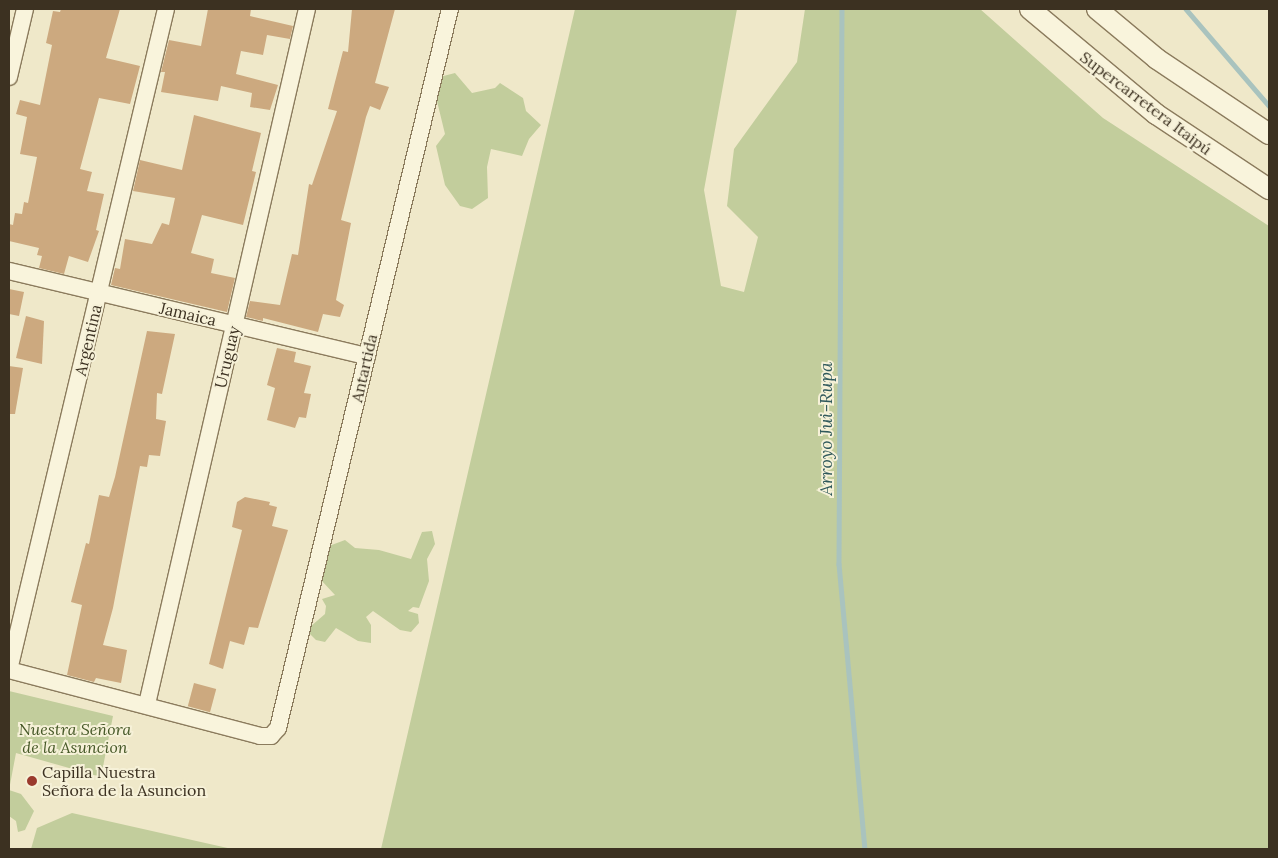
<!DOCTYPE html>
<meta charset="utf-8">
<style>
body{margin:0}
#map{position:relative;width:1278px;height:858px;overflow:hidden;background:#efe8c9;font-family:Lora,serif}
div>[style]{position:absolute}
.green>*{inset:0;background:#c2cd9c}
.stream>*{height:4.5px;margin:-2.25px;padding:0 2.25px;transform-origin:2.25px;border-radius:2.25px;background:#a9c3be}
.building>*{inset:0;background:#cca97f;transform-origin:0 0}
.roads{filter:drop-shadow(1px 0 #8b7b5d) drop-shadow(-1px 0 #8b7b5d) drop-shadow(0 1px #8b7b5d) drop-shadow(0 -1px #8b7b5d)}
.minor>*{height:16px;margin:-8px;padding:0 8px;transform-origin:8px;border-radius:8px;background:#f9f4dc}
.tertiary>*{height:20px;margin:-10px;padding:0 10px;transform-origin:10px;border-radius:10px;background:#f9f4dc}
.dots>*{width:14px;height:14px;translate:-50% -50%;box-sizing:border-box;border:2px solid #f6f1d8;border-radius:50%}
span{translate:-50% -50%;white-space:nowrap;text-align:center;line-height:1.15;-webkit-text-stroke:4px #f6f1d8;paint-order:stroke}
.street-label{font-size:16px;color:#3c3121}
.park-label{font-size:16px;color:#465827;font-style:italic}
.poi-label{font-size:16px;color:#3c3121}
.left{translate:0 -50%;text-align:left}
.water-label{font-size:18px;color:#30595b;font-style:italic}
.frame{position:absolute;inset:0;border:10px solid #3c3121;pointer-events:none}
</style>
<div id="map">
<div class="green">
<i style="clip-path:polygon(575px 9px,737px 9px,704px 190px,721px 286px,744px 292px,758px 237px,727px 206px,734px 149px,797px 62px,805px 9px,980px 9px,1103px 118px,1269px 226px,1269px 849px,381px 849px)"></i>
<i style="clip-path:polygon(455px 73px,472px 93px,495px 88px,500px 83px,523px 98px,526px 111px,541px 125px,529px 139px,522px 156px,491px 149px,487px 167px,488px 198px,472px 209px,460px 206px,445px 185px,436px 146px,445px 134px,435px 93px,436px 78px)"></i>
<i style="clip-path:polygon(432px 531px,435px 544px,427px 559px,429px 581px,419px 608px,413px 607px,408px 611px,418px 614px,419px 623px,411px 632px,400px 630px,373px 611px,366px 617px,371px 625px,371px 643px,358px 641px,336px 628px,325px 642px,316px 640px,309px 633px,310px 627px,325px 614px,326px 606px,322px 599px,335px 595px,321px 580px,329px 546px,345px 540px,355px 548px,379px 550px,411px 559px,422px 532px)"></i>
<i style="clip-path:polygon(9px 691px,113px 716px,101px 777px,16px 753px,9px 790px,21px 794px,34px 811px,25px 830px,18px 832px,16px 821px,9px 816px)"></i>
<i style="clip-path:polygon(72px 813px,232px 849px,31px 849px,37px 828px)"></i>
</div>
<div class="stream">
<i style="left:842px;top:9px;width:555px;rotate:90.31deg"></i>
<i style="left:839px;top:564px;width:286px;rotate:84.8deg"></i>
<i style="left:1186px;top:9px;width:128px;rotate:49.4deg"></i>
</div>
<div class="building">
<i style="clip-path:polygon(61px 9px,120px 9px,106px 58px,140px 66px,130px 104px,99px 98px,80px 169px,92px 172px,87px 191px,104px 194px,96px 230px,99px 231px,88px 262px,69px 256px,64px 274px,39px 268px,42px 256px,37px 255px,39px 248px,9px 241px,9px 224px,13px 225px,15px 213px,22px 214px,24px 202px,28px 203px,37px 157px,20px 154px,27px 117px,16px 114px,20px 100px,40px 105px,52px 45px,46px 43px,53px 11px,60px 12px)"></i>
<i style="clip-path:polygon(208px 9px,251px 9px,250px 16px,293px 26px,290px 39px,267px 35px,263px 55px,241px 51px,236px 74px,278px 85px,270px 110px,250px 107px,252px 93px,221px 86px,218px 101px,161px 92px,165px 72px,161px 72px,169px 40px,201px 46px)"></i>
<i style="clip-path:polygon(352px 9px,395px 9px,375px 83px,389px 87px,380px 110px,370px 106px,366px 117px,341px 220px,351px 223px,336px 300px,344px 305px,340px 317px,323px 314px,318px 332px,263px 318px,263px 321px,246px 317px,250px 301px,280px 305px,292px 254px,298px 255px,309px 184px,312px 185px,337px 111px,328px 109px,343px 51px,348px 52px)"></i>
<i style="clip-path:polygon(194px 115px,261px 133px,252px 171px,256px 172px,243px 225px,202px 215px,191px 253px,214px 259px,211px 273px,235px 278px,227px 312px,111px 285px,115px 268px,120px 269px,125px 239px,152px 244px,162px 223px,169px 225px,175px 198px,133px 191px,140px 160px,182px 170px)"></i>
<i style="clip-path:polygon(9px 289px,24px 292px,19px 316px,9px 314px)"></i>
<i style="clip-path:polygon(26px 316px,44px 321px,42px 364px,16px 358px)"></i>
<i style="clip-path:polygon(147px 331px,175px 334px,162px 394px,157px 393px,156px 419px,166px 421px,160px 456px,149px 455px,147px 467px,140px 466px,113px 608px,103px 645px,127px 650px,121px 683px,96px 678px,94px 682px,67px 675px,82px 605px,71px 602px,86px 543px,89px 544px,99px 495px,109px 497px,115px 477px)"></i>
<i style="clip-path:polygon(277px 348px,296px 352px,294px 362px,311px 366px,304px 393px,311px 394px,306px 418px,299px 417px,295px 428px,267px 420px,275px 388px,267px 385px)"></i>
<i style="clip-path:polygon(9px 366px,23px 368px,15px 414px,9px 414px)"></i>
<i style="clip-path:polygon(245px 497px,270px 502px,269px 505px,277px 507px,272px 526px,288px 530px,258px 628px,249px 627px,244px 645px,230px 641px,223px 669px,209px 664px,242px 530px,232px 527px,237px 502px)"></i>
<i style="left:194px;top:683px;width:23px;height:24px;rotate:15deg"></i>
</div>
<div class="roads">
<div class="minor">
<i style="left:9px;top:77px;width:70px;rotate:-76.8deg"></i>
<i style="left:9px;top:271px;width:368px;rotate:13.4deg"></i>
<i style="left:9px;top:670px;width:260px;rotate:14.7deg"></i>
<i style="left:260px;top:736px;width:11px"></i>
<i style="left:271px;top:736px;width:11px;rotate:-49deg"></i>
<i style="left:278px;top:728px;width:739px;rotate:-76.55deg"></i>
<i style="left:9px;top:670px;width:679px;rotate:-76.64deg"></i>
<i style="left:147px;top:704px;width:713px;rotate:-77.04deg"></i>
</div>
<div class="tertiary">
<i style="left:1030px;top:9px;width:164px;rotate:39.8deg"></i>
<i style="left:1156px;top:114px;width:136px;rotate:33.6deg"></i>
<i style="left:1097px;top:9px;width:78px;rotate:39.8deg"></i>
<i style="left:1157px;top:59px;width:135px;rotate:33.8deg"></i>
</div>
</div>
<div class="dots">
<i style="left:32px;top:781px;background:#9a3a2d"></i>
</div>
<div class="street-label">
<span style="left:1146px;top:103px;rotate:37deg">Supercarretera Itaipú</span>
<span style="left:188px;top:314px;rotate:13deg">Jamaica</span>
<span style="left:88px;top:340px;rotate:-77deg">Argentina</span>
<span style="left:227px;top:357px;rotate:-77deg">Uruguay</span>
<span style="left:364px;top:368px;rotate:-77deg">Antartida</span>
</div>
<div class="park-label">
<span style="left:75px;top:738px">Nuestra Señora<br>de la Asuncion</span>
</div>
<div class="poi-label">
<span class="left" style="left:42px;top:781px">Capilla Nuestra<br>Señora de la Asuncion</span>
</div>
<div class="water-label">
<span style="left:826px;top:429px;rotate:-90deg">Arroyo Jui-Rupa</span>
</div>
<div class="frame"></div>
</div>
